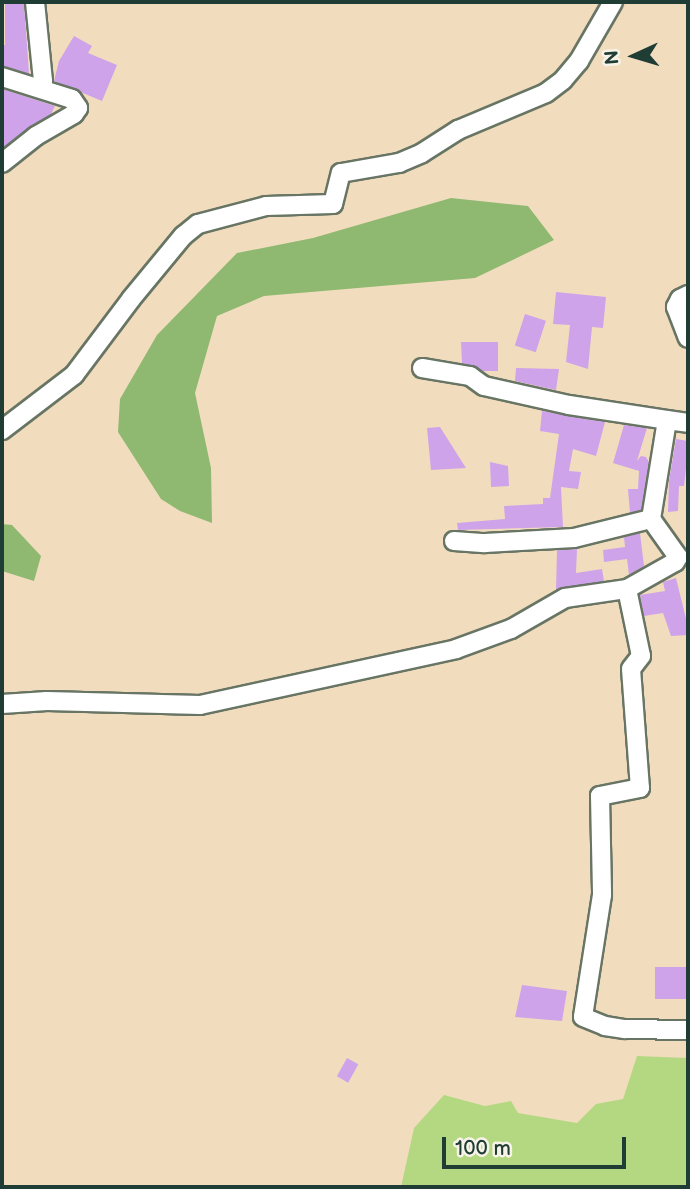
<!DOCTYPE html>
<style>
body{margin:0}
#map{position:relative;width:690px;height:1189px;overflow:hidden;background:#f1ddbe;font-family:"Balsamiq Sans",sans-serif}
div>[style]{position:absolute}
.green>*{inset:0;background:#b4d882}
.forest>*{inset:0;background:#8fb870}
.building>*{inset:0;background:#cea3ea;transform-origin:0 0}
.roads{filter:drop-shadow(2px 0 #687564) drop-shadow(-2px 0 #687564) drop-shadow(0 2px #687564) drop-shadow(0 -2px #687564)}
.minor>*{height:18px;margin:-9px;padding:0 9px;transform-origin:9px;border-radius:9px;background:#fff}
span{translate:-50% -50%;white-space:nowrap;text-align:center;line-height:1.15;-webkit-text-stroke:5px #f7f3e8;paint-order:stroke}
.frame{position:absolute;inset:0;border:4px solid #1f3d34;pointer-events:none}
.north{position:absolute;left:599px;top:21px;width:70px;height:70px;-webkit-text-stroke:5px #f7f3e8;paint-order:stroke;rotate:266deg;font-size:19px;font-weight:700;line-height:28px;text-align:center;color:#1f3d34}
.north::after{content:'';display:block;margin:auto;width:24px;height:32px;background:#1f3d34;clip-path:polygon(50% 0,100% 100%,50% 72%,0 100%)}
.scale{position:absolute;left:442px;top:1137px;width:184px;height:32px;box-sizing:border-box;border:4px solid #1f3d34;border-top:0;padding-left:9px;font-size:21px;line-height:24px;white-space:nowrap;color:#1f3d34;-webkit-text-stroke:5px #f7f3e8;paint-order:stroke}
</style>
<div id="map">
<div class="green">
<i style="clip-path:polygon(637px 1056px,688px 1058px,688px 1187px,401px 1187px,414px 1128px,444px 1095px,485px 1106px,511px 1101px,518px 1113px,577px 1123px,596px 1104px,623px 1099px)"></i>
</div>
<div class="forest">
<i style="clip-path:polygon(451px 198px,528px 206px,554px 240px,475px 278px,264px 296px,217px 316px,195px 393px,211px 468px,212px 523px,180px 511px,161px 499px,118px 432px,120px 399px,157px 335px,237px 253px,313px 238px)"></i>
<i style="clip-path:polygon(2px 524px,12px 525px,41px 556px,34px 581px,2px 571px)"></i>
</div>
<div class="building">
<i style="clip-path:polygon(5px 2px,24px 2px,29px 74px,2px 66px,2px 45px,5px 45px)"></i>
<i style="clip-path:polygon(74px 36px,92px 46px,88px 53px,117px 65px,102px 101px,54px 81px,59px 61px)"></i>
<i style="clip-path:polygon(2px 89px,55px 106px,51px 114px,2px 149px)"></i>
<i style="clip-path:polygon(556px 292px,606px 297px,603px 328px,592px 327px,588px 369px,566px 362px,570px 325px,553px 324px)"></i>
<i style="left:525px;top:314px;width:22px;height:33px;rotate:18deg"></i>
<i style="clip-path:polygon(461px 342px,498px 342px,498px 371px,482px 371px,462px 363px)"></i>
<i style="clip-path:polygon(516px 368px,559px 369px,556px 390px,515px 381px)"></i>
<i style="clip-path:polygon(542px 411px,605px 422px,596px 456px,573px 449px,569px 471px,581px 472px,578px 489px,561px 487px,563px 527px,458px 530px,457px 523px,505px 519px,504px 506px,543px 504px,543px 498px,550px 498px,559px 434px,540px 431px)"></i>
<i style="clip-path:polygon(624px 425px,647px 428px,637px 461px,641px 456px,646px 457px,649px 462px,641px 510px,630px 513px,628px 489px,638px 489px,639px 471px,613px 463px)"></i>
<i style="clip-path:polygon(440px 427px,466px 468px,431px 470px,427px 428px)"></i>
<i style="clip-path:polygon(676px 439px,688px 441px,688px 451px,684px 486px,679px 486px,678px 511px,668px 512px,669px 481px)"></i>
<i style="clip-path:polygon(490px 462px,508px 466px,509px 486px,491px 487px)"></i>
<i style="clip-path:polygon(640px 533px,644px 566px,629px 575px,627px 559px,604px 562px,603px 550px,625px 547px,624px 537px)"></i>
<i style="clip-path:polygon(577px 549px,576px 573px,602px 569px,604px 581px,556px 590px,557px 550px)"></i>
<i style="clip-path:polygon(676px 578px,688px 627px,688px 635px,671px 636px,663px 613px,644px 616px,640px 595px,665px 591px,663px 582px)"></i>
<i style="left:655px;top:967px;width:33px;height:32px"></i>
<i style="clip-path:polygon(522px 985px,567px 991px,562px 1021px,515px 1017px)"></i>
<i style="left:347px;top:1058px;width:13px;height:21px;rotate:29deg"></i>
</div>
<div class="roads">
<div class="minor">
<i style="left:35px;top:2px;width:79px;rotate:84.2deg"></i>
<i style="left:43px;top:81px;width:8px;rotate:113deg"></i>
<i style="left:2px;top:77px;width:73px;rotate:17.4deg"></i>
<i style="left:72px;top:99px;width:11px;rotate:56deg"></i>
<i style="left:78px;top:108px;width:7px;rotate:124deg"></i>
<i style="left:74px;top:114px;width:44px;rotate:149.9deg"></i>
<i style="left:36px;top:136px;width:43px;rotate:141.5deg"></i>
<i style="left:688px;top:295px;width:9px;rotate:153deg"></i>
<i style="left:680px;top:299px;width:9px;rotate:117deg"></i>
<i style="left:676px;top:307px;width:33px;rotate:69deg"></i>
<i style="left:422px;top:368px;width:49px;rotate:9.5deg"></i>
<i style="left:470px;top:376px;width:17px;rotate:36deg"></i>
<i style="left:484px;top:386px;width:87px;rotate:12.6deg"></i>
<i style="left:569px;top:405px;width:99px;rotate:8.7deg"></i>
<i style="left:2px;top:430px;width:91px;rotate:-37.4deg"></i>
<i style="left:74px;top:375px;width:95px;rotate:-53.1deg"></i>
<i style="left:131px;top:299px;width:82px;rotate:-50.5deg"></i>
<i style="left:183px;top:236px;width:19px;rotate:-39deg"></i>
<i style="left:198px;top:224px;width:70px;rotate:-14.8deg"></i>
<i style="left:266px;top:206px;width:67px;rotate:-1.7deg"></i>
<i style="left:333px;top:204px;width:32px;rotate:-76deg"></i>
<i style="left:341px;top:173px;width:59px;rotate:-9.8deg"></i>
<i style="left:399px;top:163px;width:25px;rotate:-23deg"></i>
<i style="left:422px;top:153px;width:43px;rotate:-32.6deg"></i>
<i style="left:458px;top:130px;width:95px;rotate:-22.8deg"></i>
<i style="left:546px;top:93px;width:21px;rotate:-37deg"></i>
<i style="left:563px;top:80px;width:25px;rotate:-50deg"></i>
<i style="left:579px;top:61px;width:68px;rotate:-60deg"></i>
<i style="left:454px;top:541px;width:31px;rotate:4deg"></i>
<i style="left:485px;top:543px;width:89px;rotate:-3.2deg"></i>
<i style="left:574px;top:538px;width:79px;rotate:-13.9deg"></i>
<i style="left:627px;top:589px;width:68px;rotate:78.2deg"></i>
<i style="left:641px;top:656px;width:16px;rotate:128deg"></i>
<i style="left:631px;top:669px;width:119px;rotate:85.7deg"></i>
<i style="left:640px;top:788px;width:41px;rotate:168.7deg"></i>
<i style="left:600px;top:796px;width:99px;rotate:88.8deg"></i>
<i style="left:602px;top:895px;width:123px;rotate:98.9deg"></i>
<i style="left:583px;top:1017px;width:24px;rotate:22deg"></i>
<i style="left:605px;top:1026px;width:20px;rotate:9deg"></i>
<i style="left:625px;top:1029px;width:63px;rotate:0.9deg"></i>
<i style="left:2px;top:704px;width:45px;rotate:-3.8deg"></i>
<i style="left:47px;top:701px;width:153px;rotate:1.5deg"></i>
<i style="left:200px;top:705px;width:262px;rotate:-12.3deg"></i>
<i style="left:456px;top:649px;width:59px;rotate:-20deg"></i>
<i style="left:511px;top:629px;width:62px;rotate:-29.9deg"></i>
<i style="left:565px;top:598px;width:63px;rotate:-8.3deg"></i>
<i style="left:627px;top:589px;width:55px;rotate:-29.4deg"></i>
<i style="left:675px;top:562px;width:6px;rotate:-59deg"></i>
<i style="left:678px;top:557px;width:47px;rotate:-125.4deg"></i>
<i style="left:651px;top:519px;width:100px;rotate:-80.8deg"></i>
<i style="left:667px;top:420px;width:21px;rotate:8deg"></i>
</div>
</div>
<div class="frame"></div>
<div class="north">N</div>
<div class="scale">100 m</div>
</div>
